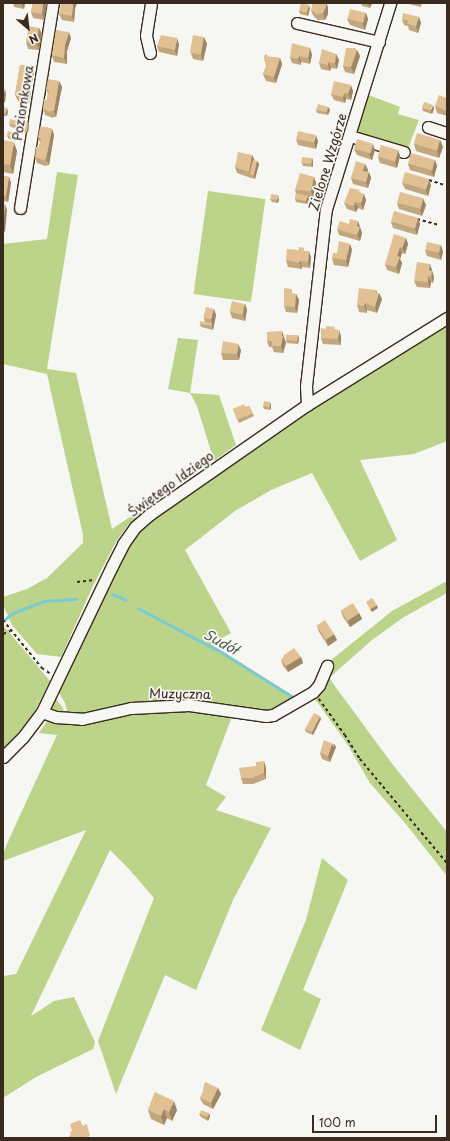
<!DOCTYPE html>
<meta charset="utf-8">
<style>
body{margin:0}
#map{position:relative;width:450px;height:1141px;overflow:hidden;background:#f6f6f2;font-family:"Playpen Sans",sans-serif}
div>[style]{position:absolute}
.green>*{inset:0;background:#bcd38a;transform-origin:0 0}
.stream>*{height:2.5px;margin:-1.25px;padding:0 1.25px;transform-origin:1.25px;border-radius:1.25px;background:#7bccd1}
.path>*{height:1.5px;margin-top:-0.75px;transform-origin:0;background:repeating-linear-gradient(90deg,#3b2a1e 0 3px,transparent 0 6px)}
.roads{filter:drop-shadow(1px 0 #3b2a1e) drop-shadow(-1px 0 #3b2a1e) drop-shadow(0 1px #3b2a1e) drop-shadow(0 -1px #3b2a1e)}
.minor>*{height:11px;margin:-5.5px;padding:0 5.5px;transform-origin:5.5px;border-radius:5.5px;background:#f6f6f2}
.wall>*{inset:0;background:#c2a67e}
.shaded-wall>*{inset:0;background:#9e8767}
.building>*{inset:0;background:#e1c193;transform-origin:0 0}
span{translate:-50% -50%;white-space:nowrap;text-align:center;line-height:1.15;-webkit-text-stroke:3.5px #f6f6f2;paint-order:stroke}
.street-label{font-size:13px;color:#3b2a1e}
.water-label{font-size:14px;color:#4e5b54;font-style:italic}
.frame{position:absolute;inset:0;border:4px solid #3b2a1e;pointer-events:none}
.north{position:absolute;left:8px;top:8px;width:40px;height:40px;-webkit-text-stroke:3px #f6f6f2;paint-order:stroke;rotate:152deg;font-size:11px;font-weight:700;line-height:16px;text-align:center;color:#3b2a1e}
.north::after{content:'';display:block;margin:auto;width:14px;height:18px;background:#3b2a1e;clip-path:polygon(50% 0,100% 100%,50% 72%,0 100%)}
.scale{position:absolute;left:312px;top:1115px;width:125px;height:18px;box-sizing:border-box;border:2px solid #3b2a1e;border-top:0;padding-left:5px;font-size:12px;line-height:14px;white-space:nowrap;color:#3b2a1e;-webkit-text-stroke:3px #f6f6f2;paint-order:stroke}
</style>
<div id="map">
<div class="green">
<i style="clip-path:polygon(366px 94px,400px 107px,398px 114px,419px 120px,405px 156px,352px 141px)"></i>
<i style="clip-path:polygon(57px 172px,78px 175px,47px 369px,76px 373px,112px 529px,164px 494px,165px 496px,129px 524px,117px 540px,93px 586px,61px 657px,37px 654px,12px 625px,3px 605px,3px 597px,27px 589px,47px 578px,83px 543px,83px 535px,47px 374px,3px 364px,3px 244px,47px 239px)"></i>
<i style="left:208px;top:191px;width:58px;height:104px;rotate:8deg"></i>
<i style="clip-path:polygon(447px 323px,447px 441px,414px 454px,360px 460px,397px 540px,360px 561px,312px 473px,271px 490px,235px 511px,185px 550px,231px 633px,211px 644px,297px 698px,270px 713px,214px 705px,68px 715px,65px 703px,59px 693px,129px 541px,144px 524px,309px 409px)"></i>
<i style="clip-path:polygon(178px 338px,198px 340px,190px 393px,219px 395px,236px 445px,214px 461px,197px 406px,190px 393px,168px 389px)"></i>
<i style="clip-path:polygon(447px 581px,447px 593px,404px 617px,372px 640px,329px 678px,393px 765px,447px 832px,447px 876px,405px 823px,370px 783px,346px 742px,312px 695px,328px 678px,325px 665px,392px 611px)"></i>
<i style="clip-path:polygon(3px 625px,50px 681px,35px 711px,12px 741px,3px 749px)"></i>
<i style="clip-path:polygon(55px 698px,63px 708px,64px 715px,49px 710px)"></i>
<i style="clip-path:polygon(154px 708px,233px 714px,206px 785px,226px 797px,216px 810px,271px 828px,233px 900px,196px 990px,165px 975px,116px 1094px,98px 1041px,154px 898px,129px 869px,110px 850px,31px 1016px,54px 1001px,74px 997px,95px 1042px,93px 1049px,36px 1077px,3px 1098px,3px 976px,16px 974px,86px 830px,3px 861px,3px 854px,10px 837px,57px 735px,39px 733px,49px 718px)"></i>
<i style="clip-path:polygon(322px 858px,348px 880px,303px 990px,321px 999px,300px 1050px,261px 1030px,306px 920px)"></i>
</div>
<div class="stream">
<i style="left:113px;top:594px;width:14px;rotate:25deg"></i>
<i style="left:138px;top:608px;width:96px;rotate:27.9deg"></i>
<i style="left:223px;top:653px;width:83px;rotate:32.2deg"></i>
<i style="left:3px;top:621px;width:13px;rotate:-39deg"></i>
<i style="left:13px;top:613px;width:33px;rotate:-21deg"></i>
<i style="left:44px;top:601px;width:32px;rotate:-4deg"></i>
</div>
<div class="path">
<i style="left:429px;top:180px;width:19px;rotate:18deg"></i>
<i style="left:417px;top:219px;width:23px;rotate:15deg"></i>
<i style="left:77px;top:582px;width:17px;rotate:-7deg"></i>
<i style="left:3px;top:620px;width:62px;rotate:50.9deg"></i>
<i style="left:42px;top:668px;width:11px;rotate:34deg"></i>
<i style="left:3px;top:634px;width:8px;rotate:-23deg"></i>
<i style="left:319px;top:699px;width:44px;rotate:54.2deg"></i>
<i style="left:345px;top:735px;width:28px;rotate:58deg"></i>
<i style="left:360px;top:759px;width:136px;rotate:50.1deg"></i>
</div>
<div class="roads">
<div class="minor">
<i style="left:297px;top:23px;width:84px;rotate:13deg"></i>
<i style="left:150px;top:53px;width:18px;rotate:-103deg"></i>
<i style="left:146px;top:35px;width:32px;rotate:-81deg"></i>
<i style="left:428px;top:127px;width:20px;rotate:18deg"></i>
<i style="left:350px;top:136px;width:56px;rotate:16.5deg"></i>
<i style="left:20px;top:208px;width:208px;rotate:-80.9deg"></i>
<i style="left:307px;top:405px;width:19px;rotate:-93deg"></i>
<i style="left:306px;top:386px;width:178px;rotate:-83.6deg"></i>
<i style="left:326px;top:209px;width:216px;rotate:-72.7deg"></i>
<i style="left:42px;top:712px;width:15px;rotate:20deg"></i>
<i style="left:56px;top:717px;width:26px;rotate:4deg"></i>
<i style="left:82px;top:719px;width:50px;rotate:-12.7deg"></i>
<i style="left:131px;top:708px;width:58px;rotate:-3deg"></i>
<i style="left:189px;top:705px;width:78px;rotate:8.1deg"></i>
<i style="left:266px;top:716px;width:7px;rotate:-8deg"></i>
<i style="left:273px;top:715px;width:46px;rotate:-29.9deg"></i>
<i style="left:313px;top:692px;width:9px;rotate:-49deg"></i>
<i style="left:319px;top:685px;width:21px;rotate:-67deg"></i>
<i style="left:3px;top:757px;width:28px;rotate:-45deg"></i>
<i style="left:23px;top:737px;width:31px;rotate:-53deg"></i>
<i style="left:42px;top:712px;width:162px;rotate:-64.4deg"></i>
<i style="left:112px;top:566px;width:25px;rotate:-63deg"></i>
<i style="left:123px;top:544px;width:21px;rotate:-55deg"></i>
<i style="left:135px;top:527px;width:20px;rotate:-41deg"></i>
<i style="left:150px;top:514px;width:191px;rotate:-34.8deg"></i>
<i style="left:307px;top:405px;width:165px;rotate:-31.9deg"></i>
</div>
</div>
<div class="wall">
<i style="clip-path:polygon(13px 3px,25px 3px,24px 9px,14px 7px)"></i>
<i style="clip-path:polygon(33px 3px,47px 3px,44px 20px,33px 18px,31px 12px)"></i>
<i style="clip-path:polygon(313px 3px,326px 3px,328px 7px,328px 14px,325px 20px,317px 20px,316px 18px,314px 17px,311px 11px)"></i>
<i style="clip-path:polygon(361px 3px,372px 3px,370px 8px,362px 6px)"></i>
<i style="clip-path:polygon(409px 3px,422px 3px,421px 7px,409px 4px)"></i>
<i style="clip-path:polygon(310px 8px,308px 16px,300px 14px,299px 11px)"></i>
<i style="clip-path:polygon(75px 9px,74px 22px,62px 20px,59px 14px)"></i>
<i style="clip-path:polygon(366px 13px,368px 19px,365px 30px,350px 25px,347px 19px)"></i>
<i style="clip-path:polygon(419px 17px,421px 23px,418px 33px,409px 30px,408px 26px,404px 25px,402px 19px)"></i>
<i style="clip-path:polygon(39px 28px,42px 34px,39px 50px,28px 49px,26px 42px)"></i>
<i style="clip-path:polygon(204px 37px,207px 44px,203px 61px,193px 59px,191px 53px)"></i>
<i style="clip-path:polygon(71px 38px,67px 51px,67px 64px,54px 62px,52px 55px)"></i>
<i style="clip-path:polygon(179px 44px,177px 56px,159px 52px,157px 46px)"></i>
<i style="clip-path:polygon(310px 48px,312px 55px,310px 64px,301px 62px,301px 65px,292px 63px,290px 57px)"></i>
<i style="clip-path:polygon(357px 50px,360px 56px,354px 74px,345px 72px,343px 66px)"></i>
<i style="clip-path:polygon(336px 54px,339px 60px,337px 69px,331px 68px,330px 71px,321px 69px,319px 63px)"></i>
<i style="clip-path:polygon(264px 56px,280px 58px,282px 64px,276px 83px,266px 81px,263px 74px,266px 66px)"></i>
<i style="clip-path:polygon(20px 65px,34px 73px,32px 83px,30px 83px,29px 88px,31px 93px,29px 103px,25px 103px,25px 104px,18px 101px,15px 95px)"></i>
<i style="clip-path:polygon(59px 81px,62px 87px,56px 117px,53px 117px,53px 118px,45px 115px,43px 109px,47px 100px,48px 94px,46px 89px)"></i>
<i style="clip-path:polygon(353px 91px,351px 100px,346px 99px,345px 103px,334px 100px,331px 94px)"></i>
<i style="clip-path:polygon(447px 98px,447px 116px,437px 113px,435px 106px)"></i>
<i style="clip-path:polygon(328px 107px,330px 110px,328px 115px,317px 113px,316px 110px)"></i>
<i style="clip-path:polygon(422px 108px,434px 109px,432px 114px,423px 111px)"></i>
<i style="clip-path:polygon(3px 109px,8px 111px,7px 116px,4px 116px)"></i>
<i style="clip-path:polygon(18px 121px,19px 124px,19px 129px,11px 127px,9px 124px)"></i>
<i style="clip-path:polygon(28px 122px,29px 125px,28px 133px,23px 132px,22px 129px)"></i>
<i style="clip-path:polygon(49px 128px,52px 129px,54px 135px,49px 165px,45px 166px,37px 163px,35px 157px,39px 147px,40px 143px,38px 137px)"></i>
<i style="clip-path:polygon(7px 136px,17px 136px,16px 141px,9px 139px)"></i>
<i style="clip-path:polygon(296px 139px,318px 141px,316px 149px,298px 145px)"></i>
<i style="clip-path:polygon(3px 140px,17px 151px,13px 174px,3px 172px)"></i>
<i style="clip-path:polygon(440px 140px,443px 147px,439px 158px,416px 151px,414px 144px)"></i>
<i style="clip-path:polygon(354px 149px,375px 150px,372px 160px,357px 155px)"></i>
<i style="clip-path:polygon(398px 150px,400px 156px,397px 168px,380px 163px,378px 157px)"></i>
<i style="clip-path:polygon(252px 155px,254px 161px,257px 161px,259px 164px,255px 179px,251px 178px,237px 173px,235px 167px)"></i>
<i style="clip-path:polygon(312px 158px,313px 161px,313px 167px,303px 166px,302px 163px)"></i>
<i style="clip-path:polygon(435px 160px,437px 166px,434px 177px,410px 170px,408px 164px)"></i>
<i style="clip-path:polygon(365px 164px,368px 170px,367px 172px,369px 172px,371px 178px,368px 188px,353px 184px,351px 178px)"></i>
<i style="clip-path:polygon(3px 176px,9px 177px,11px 183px,8px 202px,3px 201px)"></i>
<i style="clip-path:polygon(314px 177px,316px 183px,313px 197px,308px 197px,309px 199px,307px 204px,296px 202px,295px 199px,296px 193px,295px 190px)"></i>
<i style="clip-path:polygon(402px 183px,431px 185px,428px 196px,405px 189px)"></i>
<i style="clip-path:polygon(361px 193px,364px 194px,366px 200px,363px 210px,358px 208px,356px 212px,347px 209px,344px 203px)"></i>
<i style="clip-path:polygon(270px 199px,279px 199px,278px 203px,272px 202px)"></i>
<i style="clip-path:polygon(397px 203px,426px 205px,422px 216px,399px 209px)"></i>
<i style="clip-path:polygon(418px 218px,420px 224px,417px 235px,393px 228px,391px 222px)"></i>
<i style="clip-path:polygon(358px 221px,362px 233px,360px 241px,339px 235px,337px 229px)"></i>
<i style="clip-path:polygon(406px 238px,408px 244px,405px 254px,402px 253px,400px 259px,402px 263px,399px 274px,387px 270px,385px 264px)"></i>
<i style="clip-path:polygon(350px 244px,352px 250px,348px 267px,334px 265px,332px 258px,337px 253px)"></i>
<i style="clip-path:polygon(441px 245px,443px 252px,441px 260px,427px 256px,425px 250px)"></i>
<i style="clip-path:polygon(305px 251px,311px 257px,310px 268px,302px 267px,302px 269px,288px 267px,286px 260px)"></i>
<i style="clip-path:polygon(430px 264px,434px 277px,433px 283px,431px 282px,430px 288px,417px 287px,414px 281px)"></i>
<i style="clip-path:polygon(376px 290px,377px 293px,379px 293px,382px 299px,377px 313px,367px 310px,367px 313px,359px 312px,357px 305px)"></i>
<i style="clip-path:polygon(294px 294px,296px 294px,299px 300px,297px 313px,286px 312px,284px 306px)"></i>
<i style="clip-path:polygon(245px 304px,247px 310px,245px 321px,232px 318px,230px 312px)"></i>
<i style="clip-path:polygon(214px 309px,216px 315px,213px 330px,201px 327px,200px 324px,205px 322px,204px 318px)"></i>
<i style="clip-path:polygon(298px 335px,299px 339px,298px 344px,287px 343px,286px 340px)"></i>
<i style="clip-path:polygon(341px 336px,341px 345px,323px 344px,321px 338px)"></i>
<i style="clip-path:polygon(284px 338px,286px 343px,283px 353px,274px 352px,272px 347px,269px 347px,267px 341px)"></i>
<i style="clip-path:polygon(241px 350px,239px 360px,223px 360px,221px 353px)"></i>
<i style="clip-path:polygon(271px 405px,271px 410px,264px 409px,263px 406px)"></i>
<i style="clip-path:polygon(249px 406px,254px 416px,239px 423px,233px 409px,245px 407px)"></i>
<i style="clip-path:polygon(341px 611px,359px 613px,362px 619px,350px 627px,343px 617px)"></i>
<i style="clip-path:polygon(317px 626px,337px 640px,328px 646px,319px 632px)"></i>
<i style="clip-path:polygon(284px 655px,301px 657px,303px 663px,288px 672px,283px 666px,281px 660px,284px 657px)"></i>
<i style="clip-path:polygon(321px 719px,313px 735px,306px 732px,305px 729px)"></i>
<i style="clip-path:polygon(334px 744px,336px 747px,330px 762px,322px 759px,320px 753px)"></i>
<i style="clip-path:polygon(266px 768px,266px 779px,253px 784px,243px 784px,241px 778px)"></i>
<i style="clip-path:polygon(218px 1088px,221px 1094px,213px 1109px,203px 1104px,200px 1098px,204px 1091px,203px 1089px)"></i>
<i style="clip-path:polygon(155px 1092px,177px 1110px,172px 1121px,167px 1118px,164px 1125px,151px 1119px,148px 1110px)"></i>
<i style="clip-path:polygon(209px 1113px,210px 1116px,208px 1121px,201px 1117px,199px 1114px)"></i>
</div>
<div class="shaded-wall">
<i style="clip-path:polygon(21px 3px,25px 3px,24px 9px)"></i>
<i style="clip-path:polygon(43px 3px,47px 3px,44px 20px,42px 14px)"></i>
<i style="clip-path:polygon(73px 3px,77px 3px,75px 9px,74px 22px,72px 16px)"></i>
<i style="clip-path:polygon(326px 3px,328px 7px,328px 14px,325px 20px,323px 13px)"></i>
<i style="clip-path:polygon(368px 3px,372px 3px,370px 8px)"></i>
<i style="clip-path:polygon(309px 5px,310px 8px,308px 16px,307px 13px)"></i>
<i style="clip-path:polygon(366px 13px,368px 19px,365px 30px,363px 24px)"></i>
<i style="clip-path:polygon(419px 17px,421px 23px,418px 33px,416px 26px)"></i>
<i style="clip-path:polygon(39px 28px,42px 34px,39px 50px,37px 44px)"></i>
<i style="clip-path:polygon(69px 32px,71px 38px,67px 51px,67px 64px,64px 58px,65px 45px)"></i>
<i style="clip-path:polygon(204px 37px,207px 44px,203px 61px,201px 55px)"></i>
<i style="clip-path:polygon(177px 38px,179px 44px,177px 56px,175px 50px)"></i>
<i style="clip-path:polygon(310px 48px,312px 55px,310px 64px,308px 58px)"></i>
<i style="clip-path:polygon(357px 50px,360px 56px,354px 74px,351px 67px)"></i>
<i style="clip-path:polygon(336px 54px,339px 60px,337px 69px,335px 63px)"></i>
<i style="clip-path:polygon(299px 56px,301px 62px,301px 65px,298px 59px)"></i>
<i style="clip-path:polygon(280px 58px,282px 64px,276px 83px,274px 77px)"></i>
<i style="clip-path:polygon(328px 62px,331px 68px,330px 71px,328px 65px)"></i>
<i style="clip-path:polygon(32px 67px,34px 73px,32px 83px,30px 77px)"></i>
<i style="clip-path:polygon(27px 76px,30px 83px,29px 88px,31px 93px,29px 103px,27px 97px,25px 87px)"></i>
<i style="clip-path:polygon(59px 81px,62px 87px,56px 117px,54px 111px)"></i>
<i style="clip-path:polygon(351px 85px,353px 91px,351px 100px,348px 94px)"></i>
<i style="clip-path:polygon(5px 89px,6px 93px,5px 103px,3px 100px)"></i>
<i style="clip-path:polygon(344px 93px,346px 99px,345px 103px,343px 97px)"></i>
<i style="clip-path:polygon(433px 105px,434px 109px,432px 114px,431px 111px)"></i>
<i style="clip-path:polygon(328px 107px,330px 110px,328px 115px,327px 112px)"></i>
<i style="clip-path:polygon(7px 108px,8px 111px,7px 116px,6px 113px)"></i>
<i style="clip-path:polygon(18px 121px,19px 124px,19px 129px,17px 125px)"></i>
<i style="clip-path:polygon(28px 122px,29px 125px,28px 133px,27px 130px)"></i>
<i style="clip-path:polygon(52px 129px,54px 135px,49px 165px,46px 159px)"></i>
<i style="clip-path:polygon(16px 133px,17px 136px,16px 141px,15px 138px)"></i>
<i style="clip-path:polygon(316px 135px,318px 141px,316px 149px,314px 143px)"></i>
<i style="clip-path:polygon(440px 140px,443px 147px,439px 158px,437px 151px)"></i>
<i style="clip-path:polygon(14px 142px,17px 151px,13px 174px,10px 165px)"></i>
<i style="clip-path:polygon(373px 144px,375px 150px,372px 160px,369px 154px)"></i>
<i style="clip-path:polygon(398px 150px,400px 156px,397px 168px,395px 162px)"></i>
<i style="clip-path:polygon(252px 155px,255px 161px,250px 175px,249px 172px)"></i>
<i style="clip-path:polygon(312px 158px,313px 161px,313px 167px,311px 164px)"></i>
<i style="clip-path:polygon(435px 160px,437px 166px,434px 177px,431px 171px)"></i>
<i style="clip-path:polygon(257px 161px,259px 164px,255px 179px,254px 176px)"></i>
<i style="clip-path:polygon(365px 164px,368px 170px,366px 177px,363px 171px)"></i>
<i style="clip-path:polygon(369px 172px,371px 178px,368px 188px,366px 182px)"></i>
<i style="clip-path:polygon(9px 177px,11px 183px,8px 202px,6px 196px)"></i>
<i style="clip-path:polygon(314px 177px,316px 183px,313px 197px,311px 191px)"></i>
<i style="clip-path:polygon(429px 179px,431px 185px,428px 196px,426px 190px)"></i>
<i style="clip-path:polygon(364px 194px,366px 200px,363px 210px,361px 203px)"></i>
<i style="clip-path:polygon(278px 195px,279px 199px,278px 203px,277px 200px)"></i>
<i style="clip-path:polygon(308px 196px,309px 199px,307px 204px,306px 201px)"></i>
<i style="clip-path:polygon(423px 198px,426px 205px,422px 216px,420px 210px)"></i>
<i style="clip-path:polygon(355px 202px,358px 208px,356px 212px,354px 206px)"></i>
<i style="clip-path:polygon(5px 204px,7px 210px,5px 233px,3px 228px,3px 224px)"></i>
<i style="clip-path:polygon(418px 218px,420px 224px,417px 235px,415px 229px)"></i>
<i style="clip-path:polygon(358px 221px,362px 233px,360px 241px,357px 235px,357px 226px)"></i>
<i style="clip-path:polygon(406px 238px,408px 244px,405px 254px,402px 248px)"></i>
<i style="clip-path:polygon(350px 244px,352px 250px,348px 267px,346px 260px)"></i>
<i style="clip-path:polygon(441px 245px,443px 252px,441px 260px,439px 254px)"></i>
<i style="clip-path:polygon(400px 247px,402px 253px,400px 259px,402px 263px,399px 274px,396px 267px,397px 256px)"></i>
<i style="clip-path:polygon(309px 251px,311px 257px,310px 268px,308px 262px)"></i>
<i style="clip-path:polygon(300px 261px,302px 267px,302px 269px,299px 263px)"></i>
<i style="clip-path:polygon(430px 264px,434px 277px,433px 283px,429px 270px)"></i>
<i style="clip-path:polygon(428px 276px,431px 282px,430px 288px,428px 282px)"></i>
<i style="clip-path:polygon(376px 290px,378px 296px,379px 293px,382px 299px,377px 313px,375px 307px)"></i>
<i style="clip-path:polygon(296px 294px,299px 300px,297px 313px,295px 307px)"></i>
<i style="clip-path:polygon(365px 303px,367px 310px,367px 313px,364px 306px)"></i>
<i style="clip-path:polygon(245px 304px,247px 310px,245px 321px,243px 315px)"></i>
<i style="clip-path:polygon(214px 309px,216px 315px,213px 330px,212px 326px,212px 323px,211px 320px)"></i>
<i style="clip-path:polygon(339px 330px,341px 336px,341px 345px,338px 339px)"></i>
<i style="clip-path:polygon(282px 331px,286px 343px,283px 353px,281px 346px)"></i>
<i style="clip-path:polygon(298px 335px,299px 339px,298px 344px,297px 341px)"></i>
<i style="clip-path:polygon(238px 344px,241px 350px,239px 360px,237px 354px)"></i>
<i style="clip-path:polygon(270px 402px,271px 405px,271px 410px,270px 407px)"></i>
<i style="clip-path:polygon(377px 605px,378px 608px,372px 612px,370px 609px)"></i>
<i style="clip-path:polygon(359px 613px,362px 619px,350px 627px,348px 621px)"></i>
<i style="clip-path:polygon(334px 634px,337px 640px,328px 646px,326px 639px)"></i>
<i style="clip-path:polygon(301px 657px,303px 663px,288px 672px,286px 666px)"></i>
<i style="clip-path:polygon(320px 716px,321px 719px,313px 735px,312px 732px)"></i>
<i style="clip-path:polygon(332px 744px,334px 744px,336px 747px,330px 762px,328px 756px)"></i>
<i style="clip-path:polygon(264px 761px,266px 768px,266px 779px,264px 773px)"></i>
<i style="clip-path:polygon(218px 1088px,221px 1094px,213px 1109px,211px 1103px)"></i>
<i style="clip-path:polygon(174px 1101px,177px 1110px,172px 1121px,169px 1112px)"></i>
<i style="clip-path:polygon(164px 1109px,167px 1118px,164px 1125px,161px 1116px)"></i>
<i style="clip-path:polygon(209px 1113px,210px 1116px,208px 1121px,207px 1117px)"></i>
</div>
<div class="building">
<i style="clip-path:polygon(33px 3px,43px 3px,42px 14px,31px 12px)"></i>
<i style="clip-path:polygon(61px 3px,73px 3px,72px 16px,59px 14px)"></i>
<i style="left:301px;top:3px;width:8px;height:8px;rotate:14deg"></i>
<i style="clip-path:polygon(313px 3px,326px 3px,326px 7px,323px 13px,315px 14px,315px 12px,311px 11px)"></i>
<i style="left:350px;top:9px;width:16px;height:10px;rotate:14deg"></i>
<i style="clip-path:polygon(403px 13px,419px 17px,416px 26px,407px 24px,408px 21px,402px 19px)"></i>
<i style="left:29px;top:26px;width:10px;height:16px;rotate:11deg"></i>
<i style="clip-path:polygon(56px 30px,69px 32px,65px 45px,64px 58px,52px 55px)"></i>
<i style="clip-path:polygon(161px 35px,177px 38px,175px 50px,157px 46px)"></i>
<i style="left:193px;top:35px;width:11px;height:18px;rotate:10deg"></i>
<i style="clip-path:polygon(292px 43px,310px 48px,308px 58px,299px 56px,298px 59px,290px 57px)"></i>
<i style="clip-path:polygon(346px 48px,355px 48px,357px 50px,351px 67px,343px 66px)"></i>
<i style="clip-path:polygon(322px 49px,336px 54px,335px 63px,328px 62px,328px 65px,319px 63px)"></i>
<i style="clip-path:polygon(266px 54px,269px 57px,280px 58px,274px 77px,263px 74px,267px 64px,265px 63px,266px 60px,264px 56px)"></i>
<i style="clip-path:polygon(20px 65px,28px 65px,32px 67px,30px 77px,27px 76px,26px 81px,25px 87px,28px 87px,27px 97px,23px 96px,23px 98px,15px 95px)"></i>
<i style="clip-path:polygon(48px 79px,59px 81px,54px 111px,51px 111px,50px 112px,43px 109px,44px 99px,47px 100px,48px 94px,49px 90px,46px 89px)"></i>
<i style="clip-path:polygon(334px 81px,351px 85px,348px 94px,344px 93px,343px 97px,331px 94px)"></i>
<i style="clip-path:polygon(3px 89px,5px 89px,3px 100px)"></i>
<i style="clip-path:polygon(439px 95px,447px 98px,447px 111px,435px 106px)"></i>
<i style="left:424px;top:102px;width:9px;height:6px;rotate:18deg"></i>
<i style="clip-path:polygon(318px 104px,328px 107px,327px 112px,316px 110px)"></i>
<i style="clip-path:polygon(3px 107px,7px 108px,6px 113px,3px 113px)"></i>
<i style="clip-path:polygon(10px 119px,18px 121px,17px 125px,9px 124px)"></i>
<i style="clip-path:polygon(23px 122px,28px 122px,27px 130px,22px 129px)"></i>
<i style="clip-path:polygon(40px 127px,48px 127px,48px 128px,52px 129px,46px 159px,43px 160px,35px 157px,36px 147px,39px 147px,41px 138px,38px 137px)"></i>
<i style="left:8px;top:131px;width:8px;height:5px;rotate:14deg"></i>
<i style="left:298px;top:131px;width:18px;height:8px;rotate:13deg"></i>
<i style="left:417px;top:133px;width:24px;height:11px;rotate:17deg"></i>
<i style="left:357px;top:139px;width:17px;height:10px;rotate:17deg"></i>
<i style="clip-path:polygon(3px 140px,14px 142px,10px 165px,3px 164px)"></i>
<i style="left:381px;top:145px;width:18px;height:12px;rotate:16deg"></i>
<i style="clip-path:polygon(238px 152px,252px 155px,249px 172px,235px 167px)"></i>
<i style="left:411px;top:153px;width:25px;height:11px;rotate:16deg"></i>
<i style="left:302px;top:157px;width:10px;height:6px;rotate:6deg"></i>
<i style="left:253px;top:160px;width:4px;height:15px;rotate:14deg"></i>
<i style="clip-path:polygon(356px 161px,365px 164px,363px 171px,369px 172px,366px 182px,351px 178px)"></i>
<i style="left:405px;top:172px;width:25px;height:11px;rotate:16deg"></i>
<i style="clip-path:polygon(300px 173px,314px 177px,311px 191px,295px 190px)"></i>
<i style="clip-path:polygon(3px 176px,9px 177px,6px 196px,3px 195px)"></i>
<i style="clip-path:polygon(350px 188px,360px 190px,359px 192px,364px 194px,361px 203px,355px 202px,354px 206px,344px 203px)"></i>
<i style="left:400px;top:192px;width:24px;height:11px;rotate:15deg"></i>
<i style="clip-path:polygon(296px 193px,308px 196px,306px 201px,295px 199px)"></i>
<i style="left:271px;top:194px;width:7px;height:5px;rotate:8deg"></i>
<i style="clip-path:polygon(3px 204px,5px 204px,3px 224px)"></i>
<i style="left:394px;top:211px;width:25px;height:11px;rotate:16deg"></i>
<i style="clip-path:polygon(350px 219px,358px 221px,357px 226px,360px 227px,357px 235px,337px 229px,340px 221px,349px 224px)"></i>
<i style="clip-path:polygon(394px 234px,406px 238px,402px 248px,400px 247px,397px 256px,400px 257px,396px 267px,385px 264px)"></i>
<i style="clip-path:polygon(339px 241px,350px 244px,346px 260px,332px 258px,333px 253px,337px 253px)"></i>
<i style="left:427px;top:242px;width:14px;height:8px;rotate:12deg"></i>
<i style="clip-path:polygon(299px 247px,304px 248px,304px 251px,309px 251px,308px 262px,300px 261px,299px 263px,286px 260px,287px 249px,299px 250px)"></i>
<i style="clip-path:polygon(417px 262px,430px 264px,429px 270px,432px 271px,431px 277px,428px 276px,428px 282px,414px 281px)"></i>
<i style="clip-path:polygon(284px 288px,292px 289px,292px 293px,296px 294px,295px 307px,284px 306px)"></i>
<i style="clip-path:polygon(359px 288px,376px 290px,376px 293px,379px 293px,375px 307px,365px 303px,364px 306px,357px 305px)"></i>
<i style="left:232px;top:301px;width:13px;height:11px;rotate:13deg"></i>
<i style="left:206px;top:307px;width:8px;height:11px;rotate:14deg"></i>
<i style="left:200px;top:321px;width:12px;height:3px;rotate:9deg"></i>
<i style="clip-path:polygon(326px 326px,335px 327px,334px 329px,339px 330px,338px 339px,321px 338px,321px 328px,326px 329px)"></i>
<i style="clip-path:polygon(282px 331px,282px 336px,283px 336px,281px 346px,272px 346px,272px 341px,267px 341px,267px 332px)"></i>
<i style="clip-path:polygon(286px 335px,298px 335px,297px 341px,286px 340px)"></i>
<i style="clip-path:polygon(223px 341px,238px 344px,237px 354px,221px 353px)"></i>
<i style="clip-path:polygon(264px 401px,270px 402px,270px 407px,263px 406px)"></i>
<i style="clip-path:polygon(244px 404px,245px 407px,249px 406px,253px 413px,237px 420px,233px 409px)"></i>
<i style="clip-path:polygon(372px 598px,377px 605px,370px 609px,366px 602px)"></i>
<i style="left:353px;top:603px;width:12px;height:14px;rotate:59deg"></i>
<i style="left:325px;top:620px;width:17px;height:10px;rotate:57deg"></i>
<i style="clip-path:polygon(294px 648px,301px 657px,286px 666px,281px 660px,285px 657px,284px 655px)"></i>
<i style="clip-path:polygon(314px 713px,320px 716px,312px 732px,305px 729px)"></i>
<i style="clip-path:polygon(324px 740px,332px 744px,328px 756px,320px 753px)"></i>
<i style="clip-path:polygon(326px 741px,334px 744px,334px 747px,332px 744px)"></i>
<i style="clip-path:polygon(264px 761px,264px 773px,251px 778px,241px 778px,239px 768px,256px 766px,256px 762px)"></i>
<i style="clip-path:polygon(205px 1082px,218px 1088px,211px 1103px,200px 1098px,204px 1089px,203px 1089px)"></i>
<i style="clip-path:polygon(155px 1092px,174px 1101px,169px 1112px,164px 1109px,161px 1116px,148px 1110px)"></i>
<i style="left:201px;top:1110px;width:9px;height:4px;rotate:21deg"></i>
<i style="clip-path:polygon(80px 1120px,83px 1126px,87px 1124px,90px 1136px,84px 1138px,69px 1138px,69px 1136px,71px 1135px,70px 1132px,72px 1131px,70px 1124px)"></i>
</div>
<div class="street-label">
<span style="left:23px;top:103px;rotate:-81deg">Poziomkowa</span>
<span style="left:328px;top:162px;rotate:-73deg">Zielone Wzgórze</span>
<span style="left:171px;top:484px;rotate:-36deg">Świętego Idziego</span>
<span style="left:180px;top:694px;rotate:1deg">Muzyczna</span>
</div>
<div class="water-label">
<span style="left:221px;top:642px;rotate:29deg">Sudół</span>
</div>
<div class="frame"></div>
<div class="north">N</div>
<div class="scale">100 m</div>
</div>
